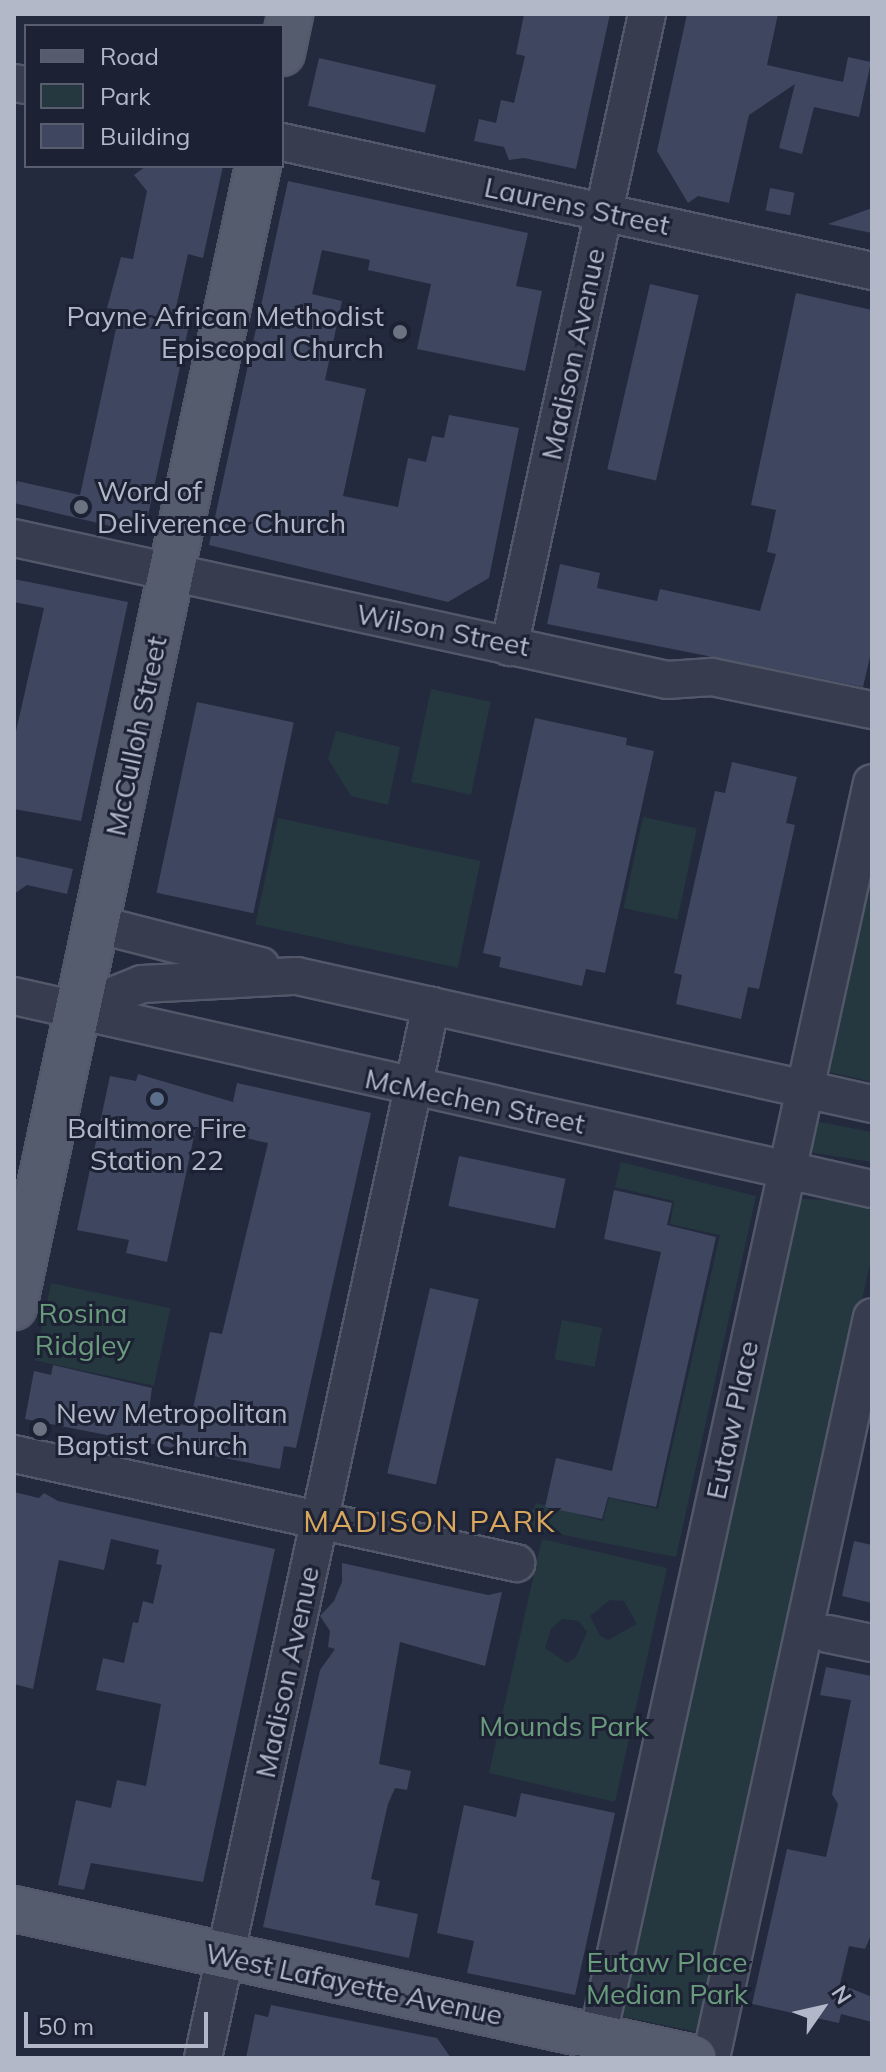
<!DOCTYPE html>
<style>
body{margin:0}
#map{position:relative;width:886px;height:2072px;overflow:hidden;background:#232a3e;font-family:Mulish,sans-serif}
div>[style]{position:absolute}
.green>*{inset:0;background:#25383f;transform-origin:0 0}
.building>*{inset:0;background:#3f465f;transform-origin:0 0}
.roads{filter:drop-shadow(2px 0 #525869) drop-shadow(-2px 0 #525869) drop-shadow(0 2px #525869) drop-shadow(0 -2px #525869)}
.minor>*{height:36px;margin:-18px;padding:0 18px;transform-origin:18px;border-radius:18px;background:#373d4e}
.major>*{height:44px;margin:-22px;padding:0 22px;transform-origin:22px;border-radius:22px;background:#555c6e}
.dots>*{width:22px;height:22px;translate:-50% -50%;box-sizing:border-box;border:4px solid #1c2233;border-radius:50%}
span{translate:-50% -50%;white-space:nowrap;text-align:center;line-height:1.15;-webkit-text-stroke:6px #1c2233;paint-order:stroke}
.street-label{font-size:28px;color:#b3b8c9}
.poi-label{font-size:28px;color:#b3b8c9}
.right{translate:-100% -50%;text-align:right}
.left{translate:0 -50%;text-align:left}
.park-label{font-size:28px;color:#699b7c}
.neighbourhood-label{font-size:30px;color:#d9a75e;letter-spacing:2px}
.frame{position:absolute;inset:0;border:16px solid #b3b8c9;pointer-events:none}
.legend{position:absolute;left:24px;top:24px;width:260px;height:144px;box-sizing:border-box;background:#1c2233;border:2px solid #585e6f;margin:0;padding:10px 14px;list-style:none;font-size:24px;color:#b3b8c9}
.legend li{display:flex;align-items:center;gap:16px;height:40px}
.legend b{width:40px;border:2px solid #585e6f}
.north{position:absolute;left:782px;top:1968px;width:80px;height:80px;-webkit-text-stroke:6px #1c2233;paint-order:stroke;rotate:56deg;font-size:22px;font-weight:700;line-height:32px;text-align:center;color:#b3b8c9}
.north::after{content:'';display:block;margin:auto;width:28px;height:36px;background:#b3b8c9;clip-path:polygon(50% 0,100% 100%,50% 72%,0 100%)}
.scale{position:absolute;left:24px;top:2012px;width:184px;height:36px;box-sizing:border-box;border:4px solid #b3b8c9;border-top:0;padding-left:10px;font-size:24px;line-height:28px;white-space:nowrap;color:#b3b8c9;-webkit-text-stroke:6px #1c2233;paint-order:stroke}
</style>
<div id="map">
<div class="green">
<i style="left:431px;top:689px;width:61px;height:95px;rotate:12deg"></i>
<i style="clip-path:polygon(336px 731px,400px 747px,388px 805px,351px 796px,328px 759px)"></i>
<i style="left:643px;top:817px;width:55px;height:93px;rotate:12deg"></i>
<i style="left:278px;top:818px;width:207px;height:109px;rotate:12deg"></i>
<i style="clip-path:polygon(872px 870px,872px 1082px,829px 1072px)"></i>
<i style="clip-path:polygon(814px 1121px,872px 1132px,872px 1162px,808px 1152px)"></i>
<i style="clip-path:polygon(621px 1162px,756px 1196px,676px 1557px,517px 1526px,521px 1507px,533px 1510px,536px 1503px,603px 1521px,609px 1498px,658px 1509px,720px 1235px,670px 1224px,674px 1201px,615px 1187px)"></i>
<i style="clip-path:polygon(800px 1199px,870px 1201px,872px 1255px,699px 2032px,614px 2015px)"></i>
<i style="left:51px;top:1283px;width:122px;height:79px;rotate:12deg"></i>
<i style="left:562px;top:1320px;width:41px;height:40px;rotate:11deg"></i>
<i style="clip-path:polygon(evenodd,542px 1539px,667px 1568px,615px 1802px,489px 1773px,542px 1539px,610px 1600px,624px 1601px,637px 1624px,608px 1640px,600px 1636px,590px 1616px,610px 1600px,542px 1539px,562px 1619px,579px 1621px,587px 1632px,576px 1657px,567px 1663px,545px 1648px,551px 1629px,562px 1619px)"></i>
</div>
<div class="building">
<i style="clip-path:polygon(524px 14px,610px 14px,576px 169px,524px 158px,509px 160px,504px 147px,474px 141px,479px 119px,496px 123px,501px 100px,514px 103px,525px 56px,516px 54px)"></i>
<i style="clip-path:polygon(687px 14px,778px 14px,767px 65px,843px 82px,848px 57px,871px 62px,859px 117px,814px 107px,802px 154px,779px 148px,795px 84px,749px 115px,729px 203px,698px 196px,688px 203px,657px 151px)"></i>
<i style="left:319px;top:58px;width:120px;height:49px;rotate:13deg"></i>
<i style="clip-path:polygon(146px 166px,223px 166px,203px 258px,188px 254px,177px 303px,173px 321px,189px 325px,144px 534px,14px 503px,14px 497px,17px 481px,80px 495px,120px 310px,107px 308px,121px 257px,133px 259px,147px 191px,134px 175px)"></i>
<i style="clip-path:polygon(288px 181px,528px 233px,516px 286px,542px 291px,525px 371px,417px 349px,431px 284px,368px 270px,370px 260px,322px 250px,312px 294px,342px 301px,325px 380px,366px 389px,343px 496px,398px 507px,408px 458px,426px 462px,432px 436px,444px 438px,449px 415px,519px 428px,489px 578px,448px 602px,209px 545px)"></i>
<i style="left:770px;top:188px;width:25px;height:23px;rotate:11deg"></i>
<i style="clip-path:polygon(872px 208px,872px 233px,828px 224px)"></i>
<i style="left:650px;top:284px;width:50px;height:190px;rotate:13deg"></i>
<i style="clip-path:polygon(796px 293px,872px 310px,872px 648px,863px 687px,547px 624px,560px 564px,600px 573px,597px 588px,657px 601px,660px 589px,760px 611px,776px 554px,767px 552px,776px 510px,751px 505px)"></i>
<i style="clip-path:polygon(14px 579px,128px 602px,81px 821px,14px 809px,14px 740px,44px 608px,14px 602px)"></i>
<i style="left:197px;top:702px;width:99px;height:195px;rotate:12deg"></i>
<i style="clip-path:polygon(535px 718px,627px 738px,626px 745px,654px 751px,605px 973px,586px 969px,582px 986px,499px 967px,501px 957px,483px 953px)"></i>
<i style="clip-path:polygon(732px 762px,797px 777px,786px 823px,795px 825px,759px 989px,748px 987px,741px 1019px,676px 1004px,682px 975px,674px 973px,715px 791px,725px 793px)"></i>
<i style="clip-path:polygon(14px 856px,73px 869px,67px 894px,27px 885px,14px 894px)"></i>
<i style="clip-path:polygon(138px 1074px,233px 1102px,237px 1083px,371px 1113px,296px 1448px,284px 1446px,280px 1469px,25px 1419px,34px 1371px,51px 1375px,53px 1365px,152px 1388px,148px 1417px,189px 1426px,210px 1332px,222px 1334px,268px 1143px,196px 1127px,167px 1262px,126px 1253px,129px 1240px,77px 1230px,110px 1076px,136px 1081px)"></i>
<i style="left:459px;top:1156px;width:109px;height:51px;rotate:12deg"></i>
<i style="clip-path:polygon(614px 1190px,672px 1203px,667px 1225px,716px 1237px,656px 1507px,608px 1497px,602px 1519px,545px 1507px,556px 1458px,612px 1471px,661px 1252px,604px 1239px)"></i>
<i style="left:430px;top:1288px;width:50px;height:190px;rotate:13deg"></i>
<i style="clip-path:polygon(14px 1492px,39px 1498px,44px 1493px,58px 1501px,275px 1549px,203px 1882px,91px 1863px,84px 1890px,58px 1885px,76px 1800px,111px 1808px,117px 1780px,146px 1786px,161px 1704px,96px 1690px,103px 1658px,124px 1663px,133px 1622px,138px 1623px,143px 1601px,153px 1604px,162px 1565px,156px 1564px,159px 1550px,111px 1539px,104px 1570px,59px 1560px,33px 1689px,14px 1684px)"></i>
<i style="clip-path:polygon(854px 1541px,872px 1545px,872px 1603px,842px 1596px)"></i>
<i style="clip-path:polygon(342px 1563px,488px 1595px,502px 1592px,485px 1666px,400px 1642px,379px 1764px,411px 1771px,407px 1790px,395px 1788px,388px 1804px,371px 1879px,380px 1881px,375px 1905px,418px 1914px,409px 1958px,263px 1927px,320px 1670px,335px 1649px,328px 1647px,330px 1631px,320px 1616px,334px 1601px,342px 1582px)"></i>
<i style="clip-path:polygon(826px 1667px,872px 1676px,872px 1933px,865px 1949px,849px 1946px,840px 1984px,872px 1997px,872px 2022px,841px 2014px,839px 2023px,752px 2004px,787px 1849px,826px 1857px,838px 1804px,832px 1794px,851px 1700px,820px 1695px)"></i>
<i style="clip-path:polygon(521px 1793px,615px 1813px,575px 1995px,467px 1973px,474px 1941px,437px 1933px,464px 1805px,516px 1817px)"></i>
<i style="clip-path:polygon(271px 2005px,437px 2038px,451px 2058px,246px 2058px,255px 2014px,268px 2017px)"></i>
</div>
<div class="roads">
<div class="minor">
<i style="left:14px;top:83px;width:12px;rotate:9deg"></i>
<i style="left:282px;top:142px;width:604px;rotate:12.33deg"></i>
<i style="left:14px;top:538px;width:668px;rotate:12.27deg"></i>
<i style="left:667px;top:680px;width:45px;rotate:-3.8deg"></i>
<i style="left:712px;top:677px;width:163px;rotate:11.7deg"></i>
<i style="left:509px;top:647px;width:648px;rotate:-77.7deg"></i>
<i style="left:96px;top:924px;width:170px;rotate:14.3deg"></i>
<i style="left:14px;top:996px;width:879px;rotate:12.68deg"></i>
<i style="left:78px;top:1010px;width:69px;rotate:-22.1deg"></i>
<i style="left:142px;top:984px;width:155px;rotate:-3deg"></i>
<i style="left:297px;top:976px;width:589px;rotate:12.55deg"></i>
<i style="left:14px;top:1454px;width:514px;rotate:12.25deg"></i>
<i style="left:828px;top:1634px;width:45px;rotate:11.6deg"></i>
<i style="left:203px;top:2058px;width:1077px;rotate:-77.78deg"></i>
<i style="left:593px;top:2058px;width:1305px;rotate:-77.66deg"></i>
<i style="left:711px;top:2058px;width:758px;rotate:-77.74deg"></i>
</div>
<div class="major">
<i style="left:282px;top:53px;width:40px;rotate:-78deg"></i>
<i style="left:14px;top:1307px;width:1167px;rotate:-77.93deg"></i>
<i style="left:14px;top:1909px;width:696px;rotate:12.36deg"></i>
</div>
</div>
<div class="dots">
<i style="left:400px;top:332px;background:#6b7280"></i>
<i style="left:81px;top:507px;background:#6b7280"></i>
<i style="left:157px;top:1099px;background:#5c6f8a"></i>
<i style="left:40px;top:1429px;background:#6b7280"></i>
</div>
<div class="street-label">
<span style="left:577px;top:206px;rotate:12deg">Laurens Street</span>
<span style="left:573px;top:354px;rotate:-78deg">Madison Avenue</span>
<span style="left:443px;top:630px;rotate:11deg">Wilson Street</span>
<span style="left:136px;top:736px;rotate:-78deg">McCulloh Street</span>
<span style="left:475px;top:1101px;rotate:12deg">McMechen Street</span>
<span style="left:732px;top:1420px;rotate:-78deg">Eutaw Place</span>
<span style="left:287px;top:1672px;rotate:-78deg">Madison Avenue</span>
<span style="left:354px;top:1984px;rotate:12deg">West Lafayette Avenue</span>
</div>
<div class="poi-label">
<span class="right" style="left:384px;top:332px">Payne African Methodist<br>Episcopal Church</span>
<span class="left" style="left:97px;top:507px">Word of<br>Deliverence Church</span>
<span style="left:157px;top:1144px">Baltimore Fire<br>Station 22</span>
<span class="left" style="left:56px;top:1429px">New Metropolitan<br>Baptist Church</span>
</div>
<div class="park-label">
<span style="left:83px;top:1329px">Rosina<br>Ridgley</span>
<span style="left:564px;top:1726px">Mounds Park</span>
<span style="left:667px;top:1978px">Eutaw Place<br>Median Park</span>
</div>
<div class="neighbourhood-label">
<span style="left:430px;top:1521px">MADISON PARK</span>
</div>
<div class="frame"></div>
<ul class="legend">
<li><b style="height:10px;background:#555c6e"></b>Road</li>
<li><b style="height:22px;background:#25383f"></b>Park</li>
<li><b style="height:22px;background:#3f465f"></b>Building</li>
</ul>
<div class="north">N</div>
<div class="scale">50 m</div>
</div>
